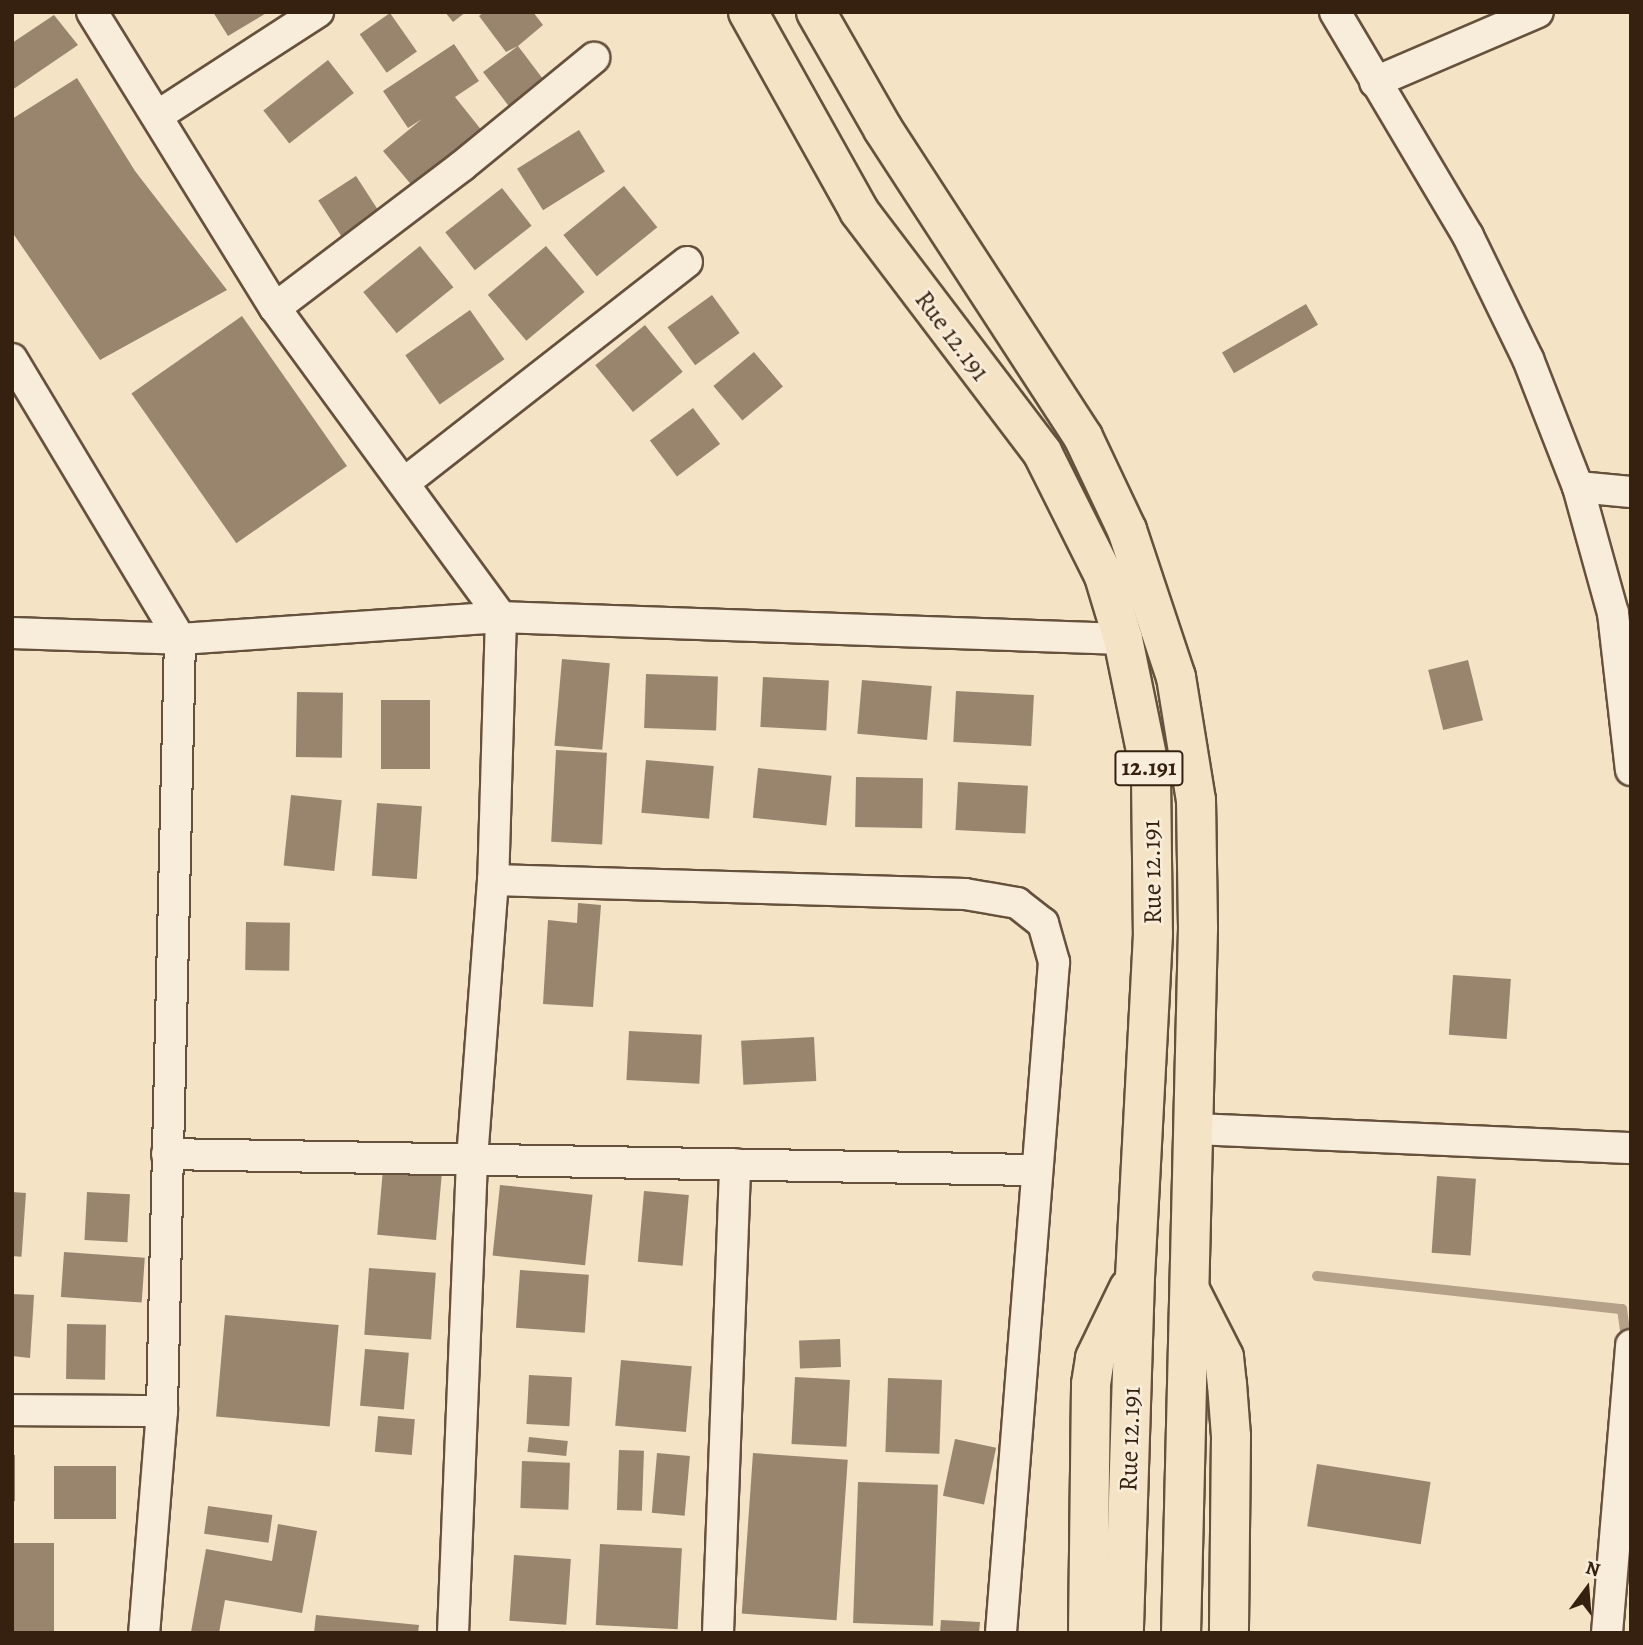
<!DOCTYPE html>
<style>
body{margin:0}
#map{position:relative;width:1643px;height:1645px;overflow:hidden;background:#f5e3c6;font-family:Alegreya,serif}
div>[style]{position:absolute}
.stream>*{height:10px;margin:-5px;padding:0 5px;transform-origin:5px;border-radius:5px;background:#b4a188}
.building>*{inset:0;background:#99856e;transform-origin:0 0}
.roads{filter:drop-shadow(2px 0 #66513d) drop-shadow(-2px 0 #66513d) drop-shadow(0 2px #66513d) drop-shadow(0 -2px #66513d)}
.street>*{height:30px;margin:-15px;padding:0 15px;transform-origin:15px;border-radius:15px;background:#f8edda}
.primary>*{height:38px;margin:-19px;padding:0 19px;transform-origin:19px;border-radius:19px;background:#f5e3c6}
span{translate:-50% -50%;white-space:nowrap;text-align:center;line-height:1.15;-webkit-text-stroke:5px #f8edda;paint-order:stroke}
.shield-label span{padding:2px 5px;background:#f8edda;border:2px solid;border-radius:5px;-webkit-text-stroke-width:0}
.shield-label{font-size:24px;color:#36200f;font-weight:700}
.street-label{font-size:26px;color:#36200f}
.frame{position:absolute;inset:0;border:14px solid #36200f;pointer-events:none}
.north{position:absolute;left:1552px;top:1554px;width:70px;height:70px;-webkit-text-stroke:5px #f8edda;paint-order:stroke;rotate:16deg;font-size:19px;font-weight:700;line-height:28px;text-align:center;color:#36200f}
.north::after{content:'';display:block;margin:auto;width:24px;height:32px;background:#36200f;clip-path:polygon(50% 0,100% 100%,50% 72%,0 100%)}
</style>
<div id="map">
<div class="stream">
<i style="left:1317px;top:1276px;width:307px;rotate:6.2deg"></i>
<i style="left:1622px;top:1309px;width:37px;rotate:82deg"></i>
</div>
<div class="building">
<i style="clip-path:polygon(213px 12px,268px 12px,228px 36px)"></i>
<i style="clip-path:polygon(445px 12px,466px 12px,453px 22px)"></i>
<i style="clip-path:polygon(484px 12px,533px 12px,543px 25px,518px 46px,546px 83px,511px 109px,483px 72px,518px 46px,506px 52px,479px 16px)"></i>
<i style="left:390px;top:13px;width:47px;height:37px;rotate:55deg"></i>
<i style="clip-path:polygon(54px 15px,78px 45px,12px 90px,12px 43px)"></i>
<i style="clip-path:polygon(454px 44px,479px 81px,455px 97px,483px 132px,414px 188px,383px 151px,422px 119px,408px 128px,383px 91px)"></i>
<i style="left:328px;top:60px;width:42px;height:82px;rotate:52deg"></i>
<i style="clip-path:polygon(77px 78px,135px 171px,227px 290px,100px 360px,12px 232px,12px 119px)"></i>
<i style="left:579px;top:130px;width:49px;height:73px;rotate:58deg"></i>
<i style="left:356px;top:176px;width:44px;height:45px;rotate:57deg"></i>
<i style="left:624px;top:186px;width:53px;height:78px;rotate:51deg"></i>
<i style="left:502px;top:188px;width:48px;height:72px;rotate:52deg"></i>
<i style="left:420px;top:246px;width:53px;height:73px;rotate:51deg"></i>
<i style="left:546px;top:246px;width:60px;height:76px;rotate:50deg"></i>
<i style="left:712px;top:295px;width:47px;height:55px;rotate:54deg"></i>
<i style="left:1306px;top:304px;width:24px;height:97px;rotate:60deg"></i>
<i style="left:470px;top:310px;width:60px;height:79px;rotate:55deg"></i>
<i style="left:242px;top:316px;width:183px;height:135px;rotate:55deg"></i>
<i style="left:645px;top:325px;width:60px;height:64px;rotate:51deg"></i>
<i style="left:754px;top:352px;width:45px;height:53px;rotate:50deg"></i>
<i style="left:693px;top:408px;width:45px;height:54px;rotate:53deg"></i>
<i style="left:562px;top:659px;width:48px;height:87px;rotate:5deg"></i>
<i style="left:1468px;top:660px;width:62px;height:41px;rotate:76deg"></i>
<i style="left:646px;top:674px;width:72px;height:54px;rotate:2deg"></i>
<i style="left:763px;top:677px;width:66px;height:50px;rotate:3deg"></i>
<i style="left:862px;top:680px;width:70px;height:54px;rotate:5deg"></i>
<i style="left:956px;top:691px;width:78px;height:51px;rotate:3deg"></i>
<i style="left:297px;top:692px;width:46px;height:65px;rotate:1deg"></i>
<i style="left:381px;top:700px;width:49px;height:69px"></i>
<i style="left:556px;top:750px;width:51px;height:92px;rotate:3deg"></i>
<i style="left:646px;top:760px;width:68px;height:53px;rotate:5deg"></i>
<i style="left:758px;top:768px;width:74px;height:50px;rotate:6deg"></i>
<i style="left:856px;top:777px;width:67px;height:50px;rotate:1deg"></i>
<i style="left:958px;top:782px;width:70px;height:48px;rotate:3deg"></i>
<i style="left:291px;top:795px;width:51px;height:71px;rotate:6deg"></i>
<i style="left:377px;top:803px;width:45px;height:73px;rotate:4deg"></i>
<i style="clip-path:polygon(578px 903px,601px 905px,593px 1007px,543px 1004px,548px 920px,577px 923px)"></i>
<i style="left:246px;top:922px;width:44px;height:48px;rotate:1deg"></i>
<i style="left:1453px;top:975px;width:58px;height:60px;rotate:4deg"></i>
<i style="left:629px;top:1031px;width:73px;height:49px;rotate:3deg"></i>
<i style="left:814px;top:1037px;width:44px;height:73px;rotate:87deg"></i>
<i style="left:383px;top:1169px;width:59px;height:66px;rotate:5deg"></i>
<i style="left:1437px;top:1176px;width:39px;height:77px;rotate:4deg"></i>
<i style="left:500px;top:1185px;width:93px;height:71px;rotate:6deg"></i>
<i style="left:644px;top:1191px;width:45px;height:71px;rotate:5deg"></i>
<i style="left:12px;top:1192px;width:14px;height:64px;rotate:4deg"></i>
<i style="left:87px;top:1192px;width:43px;height:48px;rotate:3deg"></i>
<i style="left:64px;top:1252px;width:81px;height:45px;rotate:4deg"></i>
<i style="left:369px;top:1268px;width:67px;height:67px;rotate:4deg"></i>
<i style="left:520px;top:1270px;width:69px;height:58px;rotate:4deg"></i>
<i style="clip-path:polygon(12px 1294px,34px 1295px,30px 1358px,12px 1356px)"></i>
<i style="left:225px;top:1315px;width:114px;height:102px;rotate:5deg"></i>
<i style="left:67px;top:1324px;width:39px;height:55px;rotate:1deg"></i>
<i style="left:840px;top:1339px;width:28px;height:41px;rotate:88deg"></i>
<i style="left:365px;top:1349px;width:44px;height:57px;rotate:5deg"></i>
<i style="left:621px;top:1360px;width:71px;height:66px;rotate:5deg"></i>
<i style="left:529px;top:1375px;width:43px;height:49px;rotate:3deg"></i>
<i style="left:795px;top:1377px;width:55px;height:67px;rotate:3deg"></i>
<i style="left:888px;top:1378px;width:54px;height:74px;rotate:2deg"></i>
<i style="left:378px;top:1416px;width:37px;height:36px;rotate:5deg"></i>
<i style="left:529px;top:1437px;width:39px;height:15px;rotate:6deg"></i>
<i style="left:955px;top:1439px;width:42px;height:58px;rotate:12deg"></i>
<i style="left:619px;top:1450px;width:25px;height:60px;rotate:2deg"></i>
<i style="left:657px;top:1453px;width:33px;height:60px;rotate:5deg"></i>
<i style="left:753px;top:1453px;width:95px;height:161px;rotate:4deg"></i>
<i style="left:12px;top:1455px;width:3px;height:46px"></i>
<i style="left:522px;top:1461px;width:48px;height:47px;rotate:2deg"></i>
<i style="left:1317px;top:1464px;width:115px;height:63px;rotate:9deg"></i>
<i style="left:54px;top:1466px;width:62px;height:53px"></i>
<i style="left:858px;top:1482px;width:80px;height:141px;rotate:2deg"></i>
<i style="left:208px;top:1506px;width:65px;height:28px;rotate:8deg"></i>
<i style="clip-path:polygon(278px 1524px,317px 1531px,302px 1613px,225px 1600px,219px 1633px,191px 1632px,206px 1549px,272px 1561px)"></i>
<i style="left:12px;top:1543px;width:42px;height:90px"></i>
<i style="left:600px;top:1544px;width:82px;height:81px;rotate:3deg"></i>
<i style="left:514px;top:1555px;width:57px;height:66px;rotate:4deg"></i>
<i style="clip-path:polygon(316px 1615px,419px 1625px,418px 1633px,314px 1633px)"></i>
<i style="clip-path:polygon(941px 1620px,980px 1622px,979px 1633px,940px 1633px)"></i>
</div>
<div class="roads">
<div class="street">
<i style="left:92px;top:12px;width:348px;rotate:58.3deg"></i>
<i style="left:275px;top:308px;width:383px;rotate:53.8deg"></i>
<i style="left:501px;top:617px;width:263px;rotate:91.7deg"></i>
<i style="left:493px;top:880px;width:281px;rotate:94.3deg"></i>
<i style="left:472px;top:1160px;width:473px;rotate:92.3deg"></i>
<i style="left:1335px;top:12px;width:261px;rotate:59.3deg"></i>
<i style="left:1468px;top:236px;width:137px;rotate:64deg"></i>
<i style="left:1528px;top:359px;width:137px;rotate:68.7deg"></i>
<i style="left:1578px;top:487px;width:131px;rotate:74.5deg"></i>
<i style="left:1613px;top:613px;width:158px;rotate:83.5deg"></i>
<i style="left:1375px;top:82px;width:177px;rotate:-23.2deg"></i>
<i style="left:157px;top:116px;width:192px;rotate:-32.9deg"></i>
<i style="left:275px;top:308px;width:235px;rotate:-37.2deg"></i>
<i style="left:462px;top:166px;width:171px;rotate:-39.3deg"></i>
<i style="left:12px;top:359px;width:327px;rotate:59deg"></i>
<i style="left:180px;top:639px;width:772px;rotate:91.34deg"></i>
<i style="left:162px;top:1411px;width:223px;rotate:94.6deg"></i>
<i style="left:404px;top:483px;width:359px;rotate:-38deg"></i>
<i style="left:1578px;top:487px;width:53px;rotate:5.4deg"></i>
<i style="left:12px;top:633px;width:168px;rotate:2deg"></i>
<i style="left:180px;top:639px;width:322px;rotate:-3.9deg"></i>
<i style="left:501px;top:617px;width:622px;rotate:2.03deg"></i>
<i style="left:493px;top:880px;width:472px;rotate:1.7deg"></i>
<i style="left:965px;top:894px;width:53px;rotate:9.8deg"></i>
<i style="left:1017px;top:903px;width:33px;rotate:38deg"></i>
<i style="left:1043px;top:923px;width:41px;rotate:74.2deg"></i>
<i style="left:1054px;top:962px;width:673px;rotate:94.52deg"></i>
<i style="left:1193px;top:1129px;width:438px;rotate:2.5deg"></i>
<i style="left:167px;top:1154px;width:867px;rotate:1.06deg"></i>
<i style="left:12px;top:1410px;width:150px;rotate:0.4deg"></i>
<i style="left:718px;top:1633px;width:469px;rotate:-87.9deg"></i>
<i style="left:1607px;top:1633px;width:289px;rotate:-85.2deg"></i>
</div>
<div class="primary">
<i style="left:748px;top:12px;width:228px;rotate:60.8deg"></i>
<i style="left:859px;top:211px;width:303px;rotate:52.8deg"></i>
<i style="left:1042px;top:452px;width:139px;rotate:63.4deg"></i>
<i style="left:1104px;top:576px;width:66px;rotate:73.2deg"></i>
<i style="left:1123px;top:639px;width:140px;rotate:78.4deg"></i>
<i style="left:1151px;top:776px;width:158px;rotate:89.3deg"></i>
<i style="left:1153px;top:934px;width:343px;rotate:93deg"></i>
<i style="left:1135px;top:1277px;width:356px;rotate:91.8deg"></i>
<i style="left:816px;top:12px;width:135px;rotate:60.2deg"></i>
<i style="left:883px;top:129px;width:367px;rotate:57deg"></i>
<i style="left:1083px;top:437px;width:103px;rotate:64.7deg"></i>
<i style="left:1127px;top:530px;width:155px;rotate:71.6deg"></i>
<i style="left:1176px;top:677px;width:125px;rotate:80.8deg"></i>
<i style="left:1196px;top:800px;width:128px;rotate:89.1deg"></i>
<i style="left:1198px;top:928px;width:705px;rotate:91.38deg"></i>
<i style="left:1190px;top:1290px;width:75px;rotate:63.1deg"></i>
<i style="left:1224px;top:1357px;width:27px;rotate:84deg"></i>
<i style="left:1227px;top:1384px;width:52px;rotate:85.6deg"></i>
<i style="left:1231px;top:1436px;width:197px;rotate:90.6deg"></i>
<i style="left:1088px;top:1633px;width:249px;rotate:-89.3deg"></i>
<i style="left:1091px;top:1384px;width:26px;rotate:-81deg"></i>
<i style="left:1095px;top:1358px;width:78px;rotate:-64.1deg"></i>
</div>
</div>
<div class="shield-label">
<span style="left:1149px;top:768px">12.191</span>
</div>
<div class="street-label">
<span style="left:952px;top:336px;rotate:53deg">Rue 12.191</span>
<span style="left:1152px;top:872px;rotate:-91deg">Rue 12.191</span>
<span style="left:1130px;top:1439px;rotate:-88deg">Rue 12.191</span>
</div>
<div class="frame"></div>
<div class="north">N</div>
</div>
